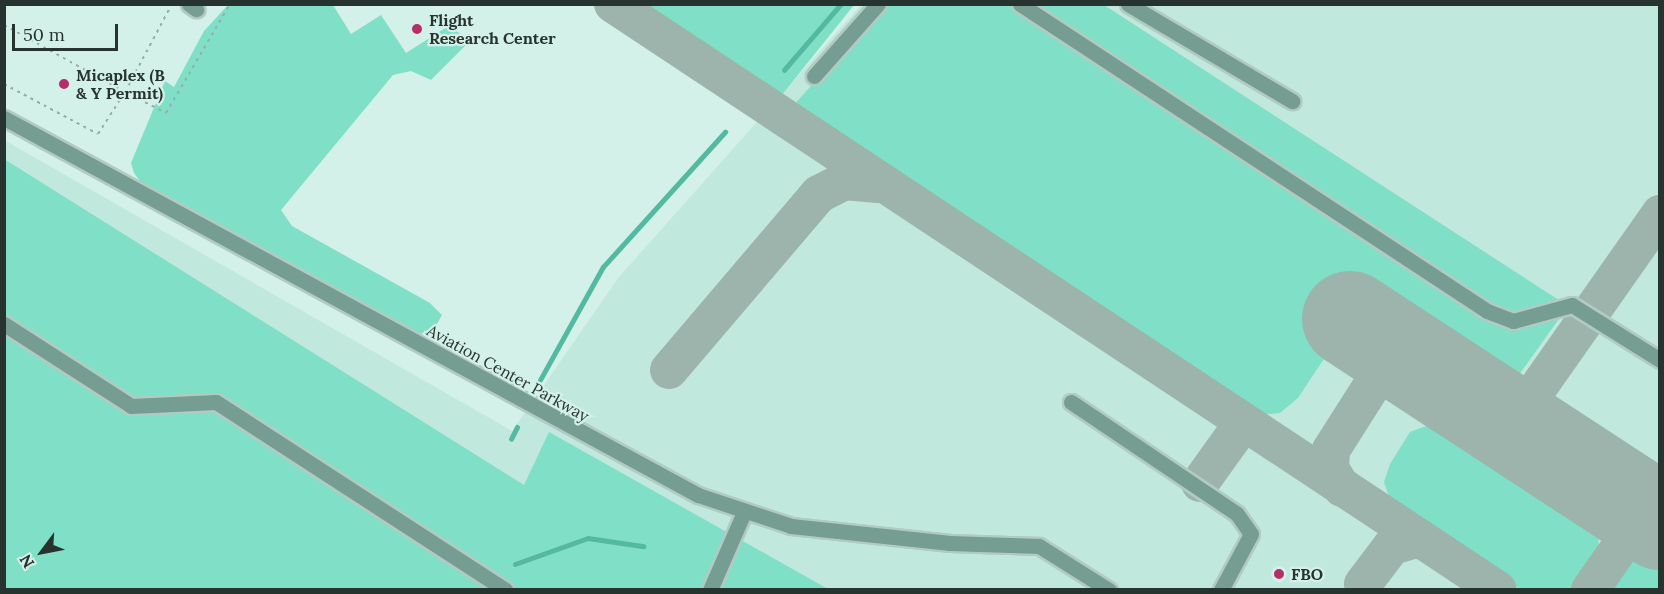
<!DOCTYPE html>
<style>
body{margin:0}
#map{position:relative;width:1664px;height:594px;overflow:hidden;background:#d3f1e8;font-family:Lora,serif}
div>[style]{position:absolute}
.built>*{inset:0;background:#c1e8dc}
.green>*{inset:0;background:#80dfc7}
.stream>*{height:4.5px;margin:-2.25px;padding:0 2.25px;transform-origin:2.25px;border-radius:2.25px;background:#53b9a1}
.taxiway>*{height:38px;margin:-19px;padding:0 19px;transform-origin:19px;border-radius:19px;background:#9cb4ac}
.runway>*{height:96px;margin:-48px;padding:0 48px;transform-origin:48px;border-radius:48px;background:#9cb4ac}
.path>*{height:2px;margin-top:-1px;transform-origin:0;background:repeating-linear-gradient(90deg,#96aea7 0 3px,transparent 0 7.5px)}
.roads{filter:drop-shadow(2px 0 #b1cbc3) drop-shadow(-2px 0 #b1cbc3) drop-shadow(0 2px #b1cbc3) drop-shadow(0 -2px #b1cbc3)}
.minor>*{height:15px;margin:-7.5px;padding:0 7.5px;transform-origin:7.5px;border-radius:7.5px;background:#759d91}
.dots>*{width:16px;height:16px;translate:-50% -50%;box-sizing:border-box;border:3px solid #d3f1e8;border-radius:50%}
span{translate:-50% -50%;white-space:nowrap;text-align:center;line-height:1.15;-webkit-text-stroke:4.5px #d3f1e8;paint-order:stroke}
.poi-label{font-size:16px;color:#27332f;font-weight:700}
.left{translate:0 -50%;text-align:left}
.street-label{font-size:16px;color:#27332f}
.frame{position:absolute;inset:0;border:6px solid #27332f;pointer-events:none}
.north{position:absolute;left:12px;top:522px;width:60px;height:60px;-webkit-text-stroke:4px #d3f1e8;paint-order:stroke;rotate:238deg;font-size:16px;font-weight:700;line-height:24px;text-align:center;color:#27332f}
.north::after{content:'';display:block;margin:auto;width:21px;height:27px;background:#27332f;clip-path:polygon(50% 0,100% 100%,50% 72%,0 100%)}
.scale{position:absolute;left:12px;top:24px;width:106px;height:27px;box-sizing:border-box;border:3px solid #27332f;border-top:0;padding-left:8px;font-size:18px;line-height:21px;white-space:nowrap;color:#27332f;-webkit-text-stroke:4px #d3f1e8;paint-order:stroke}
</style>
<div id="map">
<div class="built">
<i style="clip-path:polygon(861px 5px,1659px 5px,1659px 589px,5px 589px,4px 140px,512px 431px,619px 277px)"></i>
</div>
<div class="green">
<i style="clip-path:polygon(228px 5px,333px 5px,351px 34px,381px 15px,406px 53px,450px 25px,469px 42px,431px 80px,411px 71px,393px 75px,281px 210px,292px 226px,430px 303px,442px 315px,433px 331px,417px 334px,142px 184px,134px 173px,131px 163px,165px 81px,174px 87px,204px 31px)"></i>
<i style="clip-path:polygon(642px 5px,854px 5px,777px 101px)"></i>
<i style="clip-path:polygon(884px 5px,1104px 5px,1568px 306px,1514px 382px,1369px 291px,1298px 398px,1280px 413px,1258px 415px,791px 108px)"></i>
<i style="clip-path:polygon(4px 159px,524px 485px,549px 432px,828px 589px,5px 589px)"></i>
<i style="clip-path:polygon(1442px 420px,1590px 517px,1598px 528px,1599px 549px,1573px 589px,1520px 589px,1391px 503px,1384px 482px,1390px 464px,1410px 432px)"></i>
<i style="clip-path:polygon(1640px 558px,1659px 562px,1659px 589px,1606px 589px,1627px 563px)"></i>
</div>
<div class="stream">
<i style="left:784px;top:70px;width:87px;rotate:-49.2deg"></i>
<i style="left:540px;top:380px;width:129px;rotate:-60.9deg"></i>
<i style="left:603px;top:267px;width:182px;rotate:-47.9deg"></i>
<i style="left:511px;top:439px;width:13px;rotate:-63deg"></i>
<i style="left:515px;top:564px;width:77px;rotate:-19.6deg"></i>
<i style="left:588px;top:538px;width:56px;rotate:8.3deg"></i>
</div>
<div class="taxiway">
<i style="left:613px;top:4px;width:1061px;rotate:33.51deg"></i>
<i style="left:669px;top:370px;width:231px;rotate:-49.6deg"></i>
<i style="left:819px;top:194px;width:28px;rotate:-27deg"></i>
<i style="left:844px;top:181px;width:34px;rotate:5deg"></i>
<i style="left:1565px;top:461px;width:42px;rotate:-134deg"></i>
<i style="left:1536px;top:431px;width:39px;rotate:-91deg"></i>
<i style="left:1535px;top:392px;width:218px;rotate:-54.9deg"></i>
<i style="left:1200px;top:483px;width:74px;rotate:-54.4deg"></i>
<i style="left:1342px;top:488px;width:22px;rotate:-122deg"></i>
<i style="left:1330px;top:469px;width:19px;rotate:-87deg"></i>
<i style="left:1331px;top:450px;width:120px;rotate:-57.6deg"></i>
<i style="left:1363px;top:584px;width:48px;rotate:-52.7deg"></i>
<i style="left:1392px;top:546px;width:29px;rotate:-16deg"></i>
<i style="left:1590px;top:590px;width:122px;rotate:-55deg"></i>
</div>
<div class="runway">
<i style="left:1350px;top:319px;width:371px;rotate:33.2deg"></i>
</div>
<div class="path">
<i style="left:4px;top:25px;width:138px;rotate:29deg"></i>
<i style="left:125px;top:92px;width:100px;rotate:-61.9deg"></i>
<i style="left:4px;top:84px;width:106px;rotate:28deg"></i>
<i style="left:98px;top:134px;width:50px;rotate:-57.3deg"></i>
<i style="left:125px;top:92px;width:46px;rotate:27.1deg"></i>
<i style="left:166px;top:113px;width:126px;rotate:-59.6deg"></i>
</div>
<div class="roads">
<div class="minor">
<i style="left:189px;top:4px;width:9px;rotate:36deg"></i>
<i style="left:1020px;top:4px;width:559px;rotate:33.32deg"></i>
<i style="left:1487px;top:311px;width:28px;rotate:21deg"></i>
<i style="left:1513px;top:321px;width:61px;rotate:-15.2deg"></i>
<i style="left:1572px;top:305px;width:104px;rotate:32deg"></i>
<i style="left:1128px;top:4px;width:191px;rotate:30.6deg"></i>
<i style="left:814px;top:76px;width:96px;rotate:-48.4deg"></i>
<i style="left:4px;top:118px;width:790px;rotate:28.51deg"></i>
<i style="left:698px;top:495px;width:98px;rotate:18.4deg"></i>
<i style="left:791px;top:526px;width:160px;rotate:6.1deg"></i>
<i style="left:950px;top:543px;width:89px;rotate:1.9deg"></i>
<i style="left:1039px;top:546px;width:83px;rotate:32.2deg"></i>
<i style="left:4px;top:324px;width:151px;rotate:32.8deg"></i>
<i style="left:131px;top:406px;width:85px;rotate:-2.7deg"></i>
<i style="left:216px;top:402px;width:345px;rotate:33deg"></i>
<i style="left:1071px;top:402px;width:200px;rotate:34deg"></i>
<i style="left:1237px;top:514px;width:24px;rotate:55deg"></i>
<i style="left:1251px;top:534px;width:64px;rotate:118.2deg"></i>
<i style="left:710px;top:590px;width:85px;rotate:-66.4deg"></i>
</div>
</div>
<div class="dots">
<i style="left:417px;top:29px;background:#b72d6a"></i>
<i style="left:64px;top:84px;background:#b72d6a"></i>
<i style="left:1279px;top:574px;background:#b72d6a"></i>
</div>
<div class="poi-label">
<span class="left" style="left:429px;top:29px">Flight<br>Research Center</span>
<span class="left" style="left:76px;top:84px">Micaplex (B<br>&amp; Y Permit)</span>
<span class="left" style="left:1291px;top:574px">FBO</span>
</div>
<div class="street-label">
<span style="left:508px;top:373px;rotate:29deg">Aviation Center Parkway</span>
</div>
<div class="frame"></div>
<div class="north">N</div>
<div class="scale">50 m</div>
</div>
